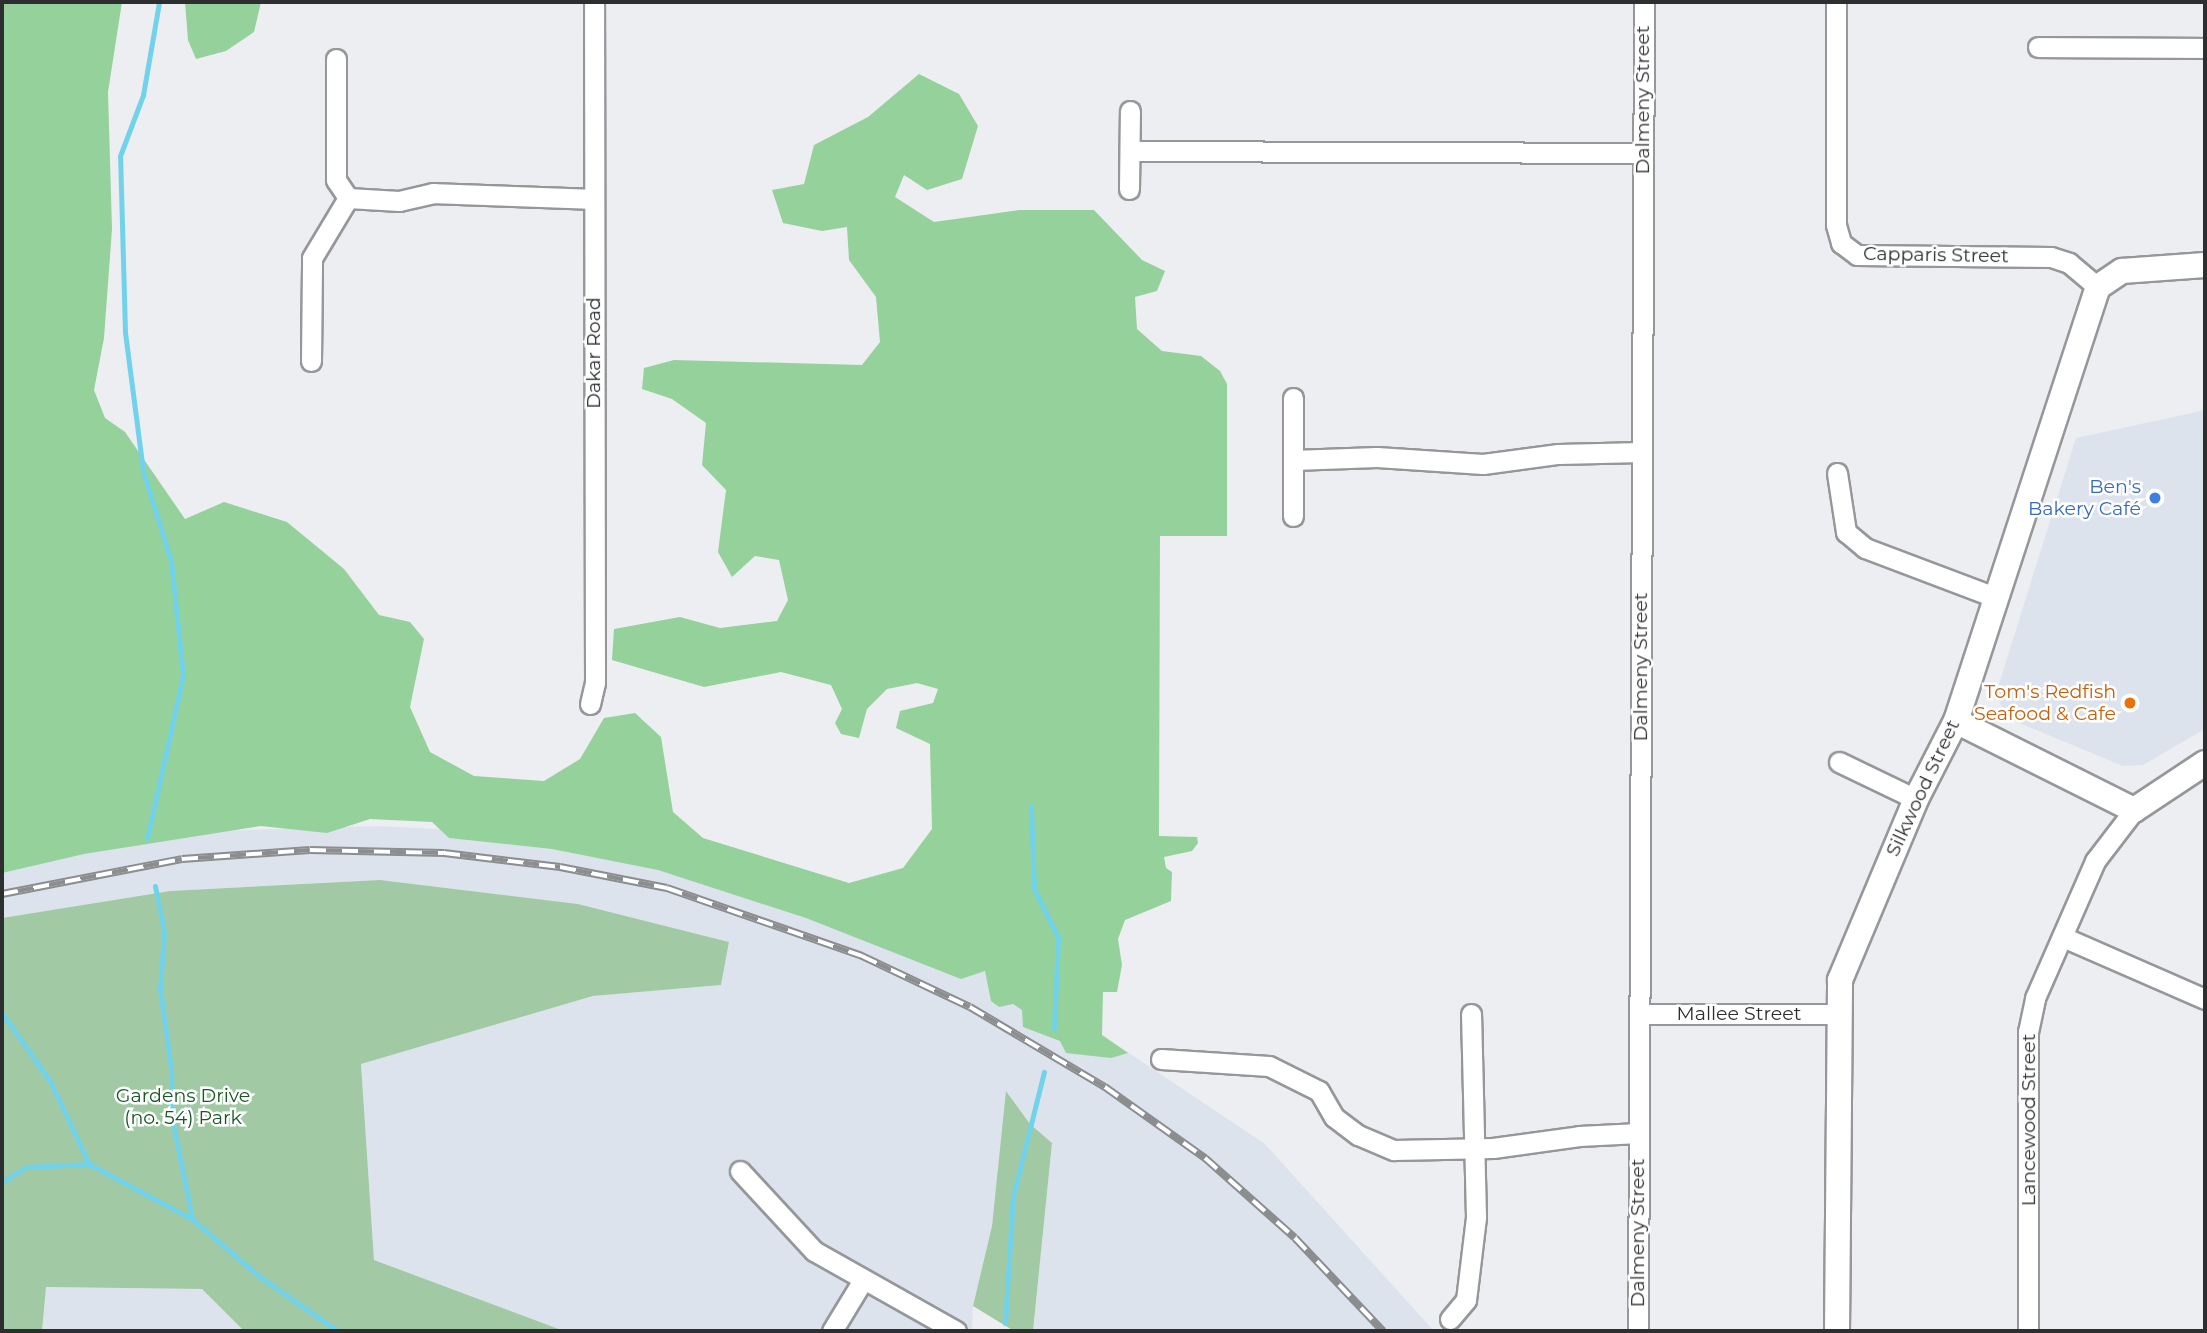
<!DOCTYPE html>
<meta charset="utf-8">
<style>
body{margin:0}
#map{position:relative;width:2207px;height:1333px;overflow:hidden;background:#eceef2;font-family:Montserrat,sans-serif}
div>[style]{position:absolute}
.built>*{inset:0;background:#dde3ed}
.green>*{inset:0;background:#a1caa4}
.forest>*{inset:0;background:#95d19b}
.stream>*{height:5px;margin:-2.5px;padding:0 2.5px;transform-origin:2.5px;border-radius:2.5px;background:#72d2ea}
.roads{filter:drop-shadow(2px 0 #95979a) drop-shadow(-2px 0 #95979a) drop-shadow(0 2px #95979a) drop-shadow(0 -2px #95979a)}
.minor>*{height:19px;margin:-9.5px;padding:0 9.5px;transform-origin:9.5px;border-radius:9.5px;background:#fff}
.tertiary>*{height:24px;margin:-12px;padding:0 12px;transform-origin:12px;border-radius:12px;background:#fff}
.rail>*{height:8px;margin-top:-4px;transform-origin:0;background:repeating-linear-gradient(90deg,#fff 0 16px,#8b8d8f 0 32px);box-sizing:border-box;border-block:2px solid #8b8d8f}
.dots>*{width:19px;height:19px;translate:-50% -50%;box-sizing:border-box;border:4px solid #fff;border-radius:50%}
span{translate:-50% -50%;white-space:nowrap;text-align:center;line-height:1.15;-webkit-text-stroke:5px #fff;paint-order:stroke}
.street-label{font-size:19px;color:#2d2e2f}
.shop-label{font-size:19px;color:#366cbe}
.right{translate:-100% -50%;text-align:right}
.food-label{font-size:19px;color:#c56008}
.park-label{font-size:19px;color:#195726}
.frame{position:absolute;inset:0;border:4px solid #2d2e2f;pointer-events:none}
</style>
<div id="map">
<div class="built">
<i style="clip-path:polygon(2205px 410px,2205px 729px,2143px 765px,2123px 766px,2017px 722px,2005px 714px,1998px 698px,1999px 684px,2076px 438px)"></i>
<i style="clip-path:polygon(378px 826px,573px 836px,944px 950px,1102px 1035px,1265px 1144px,1434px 1331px,1033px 1331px,1052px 1143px,1030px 1124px,1007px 1092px,992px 1226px,973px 1306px,972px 1331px,564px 1331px,374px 1260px,361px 1064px,593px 996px,721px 985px,729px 942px,578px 904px,380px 880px,170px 891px,2px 918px,2px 855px,177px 832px)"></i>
<i style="clip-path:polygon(45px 1287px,202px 1289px,244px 1331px,42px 1331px)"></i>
</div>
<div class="green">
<i style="clip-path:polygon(380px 880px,578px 904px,729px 942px,721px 985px,593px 996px,361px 1064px,374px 1260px,564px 1331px,244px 1331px,202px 1289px,46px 1287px,42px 1331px,2px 1331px,2px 918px,170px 891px)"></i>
<i style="clip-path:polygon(1006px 1091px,1030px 1124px,1052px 1143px,1033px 1331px,1014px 1331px,973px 1306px,992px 1226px)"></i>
</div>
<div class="forest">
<i style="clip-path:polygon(2px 2px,122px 2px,108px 92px,112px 229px,104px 338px,94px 390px,105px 418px,125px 432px,185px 519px,224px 502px,287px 522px,344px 569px,379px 615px,410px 622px,424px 639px,410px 707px,430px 752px,474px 776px,544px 781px,580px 759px,604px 718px,635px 713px,661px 737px,673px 812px,703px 838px,849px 883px,903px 868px,932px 829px,930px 744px,896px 728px,900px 711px,933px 703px,938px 689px,917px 683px,887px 689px,867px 709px,859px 738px,841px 734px,835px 723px,842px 709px,831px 685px,781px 672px,704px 687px,612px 660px,614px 629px,680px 617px,720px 628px,777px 621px,788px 600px,779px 560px,755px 556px,732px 577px,718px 552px,726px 490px,702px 465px,706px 423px,672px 399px,642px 389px,644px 368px,674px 360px,862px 365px,880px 342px,876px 297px,849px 260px,847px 227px,822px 231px,783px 223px,772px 190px,804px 184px,814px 145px,868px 117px,919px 74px,959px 94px,978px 126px,962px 179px,927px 190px,904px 175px,895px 197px,934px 222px,1019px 210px,1094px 210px,1142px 260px,1165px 271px,1157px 291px,1135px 297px,1137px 329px,1162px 351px,1201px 356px,1220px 371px,1227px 384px,1227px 536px,1160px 536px,1159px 836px,1197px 837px,1198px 843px,1192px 851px,1164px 857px,1166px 868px,1172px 872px,1171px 901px,1125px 920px,1118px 939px,1122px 965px,1117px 992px,1103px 992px,1102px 1035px,1128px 1053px,1111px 1058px,1066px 1053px,1060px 1041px,1023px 1027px,1022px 1010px,1013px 1004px,999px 1007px,991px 1001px,985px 971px,961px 979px,806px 918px,658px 870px,552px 849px,449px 838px,432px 822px,370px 819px,327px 833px,261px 826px,84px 854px,2px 873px)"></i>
<i style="clip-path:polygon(185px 2px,261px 2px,254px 32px,226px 51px,196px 59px,188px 40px)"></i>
</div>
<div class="stream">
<i style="left:1031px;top:806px;width:83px;rotate:87.9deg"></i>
<i style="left:1034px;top:889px;width:54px;rotate:63.4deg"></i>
<i style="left:1058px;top:937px;width:92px;rotate:92.5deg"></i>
<i style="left:147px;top:839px;width:168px;rotate:-77.6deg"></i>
<i style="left:183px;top:675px;width:115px;rotate:-96deg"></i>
<i style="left:171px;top:561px;width:94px;rotate:-107.3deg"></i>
<i style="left:143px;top:471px;width:140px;rotate:-97.4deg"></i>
<i style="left:125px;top:332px;width:176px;rotate:-91.6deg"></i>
<i style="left:120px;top:156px;width:65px;rotate:-69.3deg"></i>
<i style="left:143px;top:95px;width:94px;rotate:-80.2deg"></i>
<i style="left:155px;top:886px;width:47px;rotate:78.9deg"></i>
<i style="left:164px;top:932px;width:57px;rotate:94deg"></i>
<i style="left:160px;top:989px;width:80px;rotate:82.1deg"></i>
<i style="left:171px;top:1068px;width:50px;rotate:88.9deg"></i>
<i style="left:172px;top:1118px;width:102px;rotate:78.7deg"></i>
<i style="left:2px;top:1013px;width:83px;rotate:54.8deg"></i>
<i style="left:50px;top:1081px;width:92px;rotate:64.8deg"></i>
<i style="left:89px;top:1164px;width:117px;rotate:28.1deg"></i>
<i style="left:192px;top:1219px;width:89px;rotate:40.5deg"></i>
<i style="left:260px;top:1277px;width:95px;rotate:34.7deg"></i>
<i style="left:2px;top:1182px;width:28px;rotate:-32deg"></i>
<i style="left:26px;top:1167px;width:63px;rotate:-2.7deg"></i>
<i style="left:1005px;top:1323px;width:127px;rotate:-86.4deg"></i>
<i style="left:1013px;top:1196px;width:128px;rotate:-76deg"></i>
</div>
<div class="roads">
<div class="minor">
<i style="left:1836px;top:2px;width:223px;rotate:90deg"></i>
<i style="left:1836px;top:225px;width:19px;rotate:74deg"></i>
<i style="left:1841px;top:243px;width:20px;rotate:37deg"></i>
<i style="left:1857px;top:255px;width:194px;rotate:0.6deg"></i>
<i style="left:2051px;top:257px;width:19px;rotate:18deg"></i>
<i style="left:2069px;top:263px;width:38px;rotate:40deg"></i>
<i style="left:2038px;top:47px;width:167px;rotate:0.3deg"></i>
<i style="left:336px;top:59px;width:121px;rotate:90deg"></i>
<i style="left:336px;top:180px;width:22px;rotate:56deg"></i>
<i style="left:348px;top:198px;width:51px;rotate:3.4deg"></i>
<i style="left:399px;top:201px;width:35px;rotate:-13deg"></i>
<i style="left:433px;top:193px;width:160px;rotate:2.1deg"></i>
<i style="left:1130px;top:151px;width:513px;rotate:0.22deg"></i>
<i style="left:1129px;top:189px;width:78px;rotate:-89.3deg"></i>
<i style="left:311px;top:361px;width:103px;rotate:-89.4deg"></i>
<i style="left:312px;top:258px;width:70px;rotate:-59deg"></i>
<i style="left:1293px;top:460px;width:84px;rotate:-2deg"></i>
<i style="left:1377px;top:457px;width:106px;rotate:3.8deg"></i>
<i style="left:1483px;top:464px;width:76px;rotate:-7.6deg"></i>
<i style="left:1558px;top:454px;width:84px;rotate:-1.4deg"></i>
<i style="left:1837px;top:473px;width:60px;rotate:81.3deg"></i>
<i style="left:1846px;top:532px;width:25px;rotate:40deg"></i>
<i style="left:1865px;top:548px;width:139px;rotate:20.7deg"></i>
<i style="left:1293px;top:516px;width:118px;rotate:-90deg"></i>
<i style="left:590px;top:704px;width:22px;rotate:-77deg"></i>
<i style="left:595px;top:683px;width:681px;rotate:-90.08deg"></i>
<i style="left:1839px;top:762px;width:85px;rotate:25.7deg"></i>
<i style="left:2063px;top:937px;width:155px;rotate:23.6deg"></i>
<i style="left:1639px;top:1014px;width:199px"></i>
<i style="left:1161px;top:1059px;width:108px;rotate:3.7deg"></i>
<i style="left:1269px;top:1066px;width:56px;rotate:26.6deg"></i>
<i style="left:1319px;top:1091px;width:30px;rotate:60deg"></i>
<i style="left:1334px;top:1117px;width:30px;rotate:37deg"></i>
<i style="left:1358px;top:1135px;width:39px;rotate:23deg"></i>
<i style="left:1394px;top:1150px;width:99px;rotate:-1.2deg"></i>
<i style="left:1493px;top:1148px;width:87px;rotate:-7.9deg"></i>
<i style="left:1579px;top:1136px;width:60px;rotate:-2.9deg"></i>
<i style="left:740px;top:1171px;width:109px;rotate:47.2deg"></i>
<i style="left:814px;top:1251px;width:163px;rotate:29.4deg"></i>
<i style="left:1450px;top:1319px;width:25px;rotate:-50deg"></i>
<i style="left:1466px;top:1300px;width:84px;rotate:-83.1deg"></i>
<i style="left:1476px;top:1217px;width:203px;rotate:-91.4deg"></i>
<i style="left:832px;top:1331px;width:60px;rotate:-58.7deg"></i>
<i style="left:1638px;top:1331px;width:1329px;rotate:-89.74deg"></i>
<i style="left:2028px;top:1331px;width:299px;rotate:-90deg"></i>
<i style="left:2028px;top:1032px;width:35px;rotate:-78deg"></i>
<i style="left:2035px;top:998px;width:150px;rotate:-66.3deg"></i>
<i style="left:2095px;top:861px;width:64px;rotate:-52.6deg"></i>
</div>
<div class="tertiary">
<i style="left:1956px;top:721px;width:199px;rotate:26.6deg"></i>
<i style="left:2134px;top:810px;width:85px;rotate:-33.5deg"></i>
<i style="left:1837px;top:1331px;width:351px;rotate:-89.5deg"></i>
<i style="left:1840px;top:980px;width:196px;rotate:-67.2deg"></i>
<i style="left:1916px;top:799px;width:88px;rotate:-62.9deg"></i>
<i style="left:1956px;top:721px;width:457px;rotate:-71.9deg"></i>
<i style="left:2098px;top:287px;width:29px;rotate:-34deg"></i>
<i style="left:2122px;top:271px;width:83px;rotate:-4.1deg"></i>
</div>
</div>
<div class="rail">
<i style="left:2px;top:894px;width:183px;rotate:-11deg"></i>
<i style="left:182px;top:859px;width:128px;rotate:-4deg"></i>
<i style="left:310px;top:850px;width:134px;rotate:1.3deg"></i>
<i style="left:444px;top:853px;width:117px;rotate:6.9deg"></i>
<i style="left:560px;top:867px;width:109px;rotate:11.1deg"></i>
<i style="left:667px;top:888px;width:207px;rotate:19.2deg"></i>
<i style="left:862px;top:956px;width:119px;rotate:25.3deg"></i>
<i style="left:970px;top:1007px;width:157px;rotate:30.7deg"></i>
<i style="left:1105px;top:1087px;width:123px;rotate:35.4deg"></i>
<i style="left:1205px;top:1158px;width:120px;rotate:41.6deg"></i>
<i style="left:1295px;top:1238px;width:128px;rotate:46.6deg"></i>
</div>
<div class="dots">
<i style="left:2155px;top:498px;background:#3f7fe0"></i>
<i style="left:2130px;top:703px;background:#e8710a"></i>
</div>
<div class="street-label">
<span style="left:1643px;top:100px;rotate:-90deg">Dalmeny Street</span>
<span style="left:1936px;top:255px;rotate:1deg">Capparis Street</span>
<span style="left:594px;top:353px;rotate:-90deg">Dakar Road</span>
<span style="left:1641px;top:667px;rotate:-90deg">Dalmeny Street</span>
<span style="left:1923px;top:788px;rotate:-65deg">Silkwood Street</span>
<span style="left:1739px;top:1014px">Mallee Street</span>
<span style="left:2029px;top:1120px;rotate:-90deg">Lancewood Street</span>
<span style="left:1638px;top:1233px;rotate:-90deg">Dalmeny Street</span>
</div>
<div class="shop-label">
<span class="right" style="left:2141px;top:498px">Ben's<br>Bakery Café</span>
</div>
<div class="food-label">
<span class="right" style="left:2116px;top:703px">Tom's Redfish<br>Seafood &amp; Cafe</span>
</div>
<div class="park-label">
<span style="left:183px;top:1107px">Gardens Drive<br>(no. 54) Park</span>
</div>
<div class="frame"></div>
</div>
